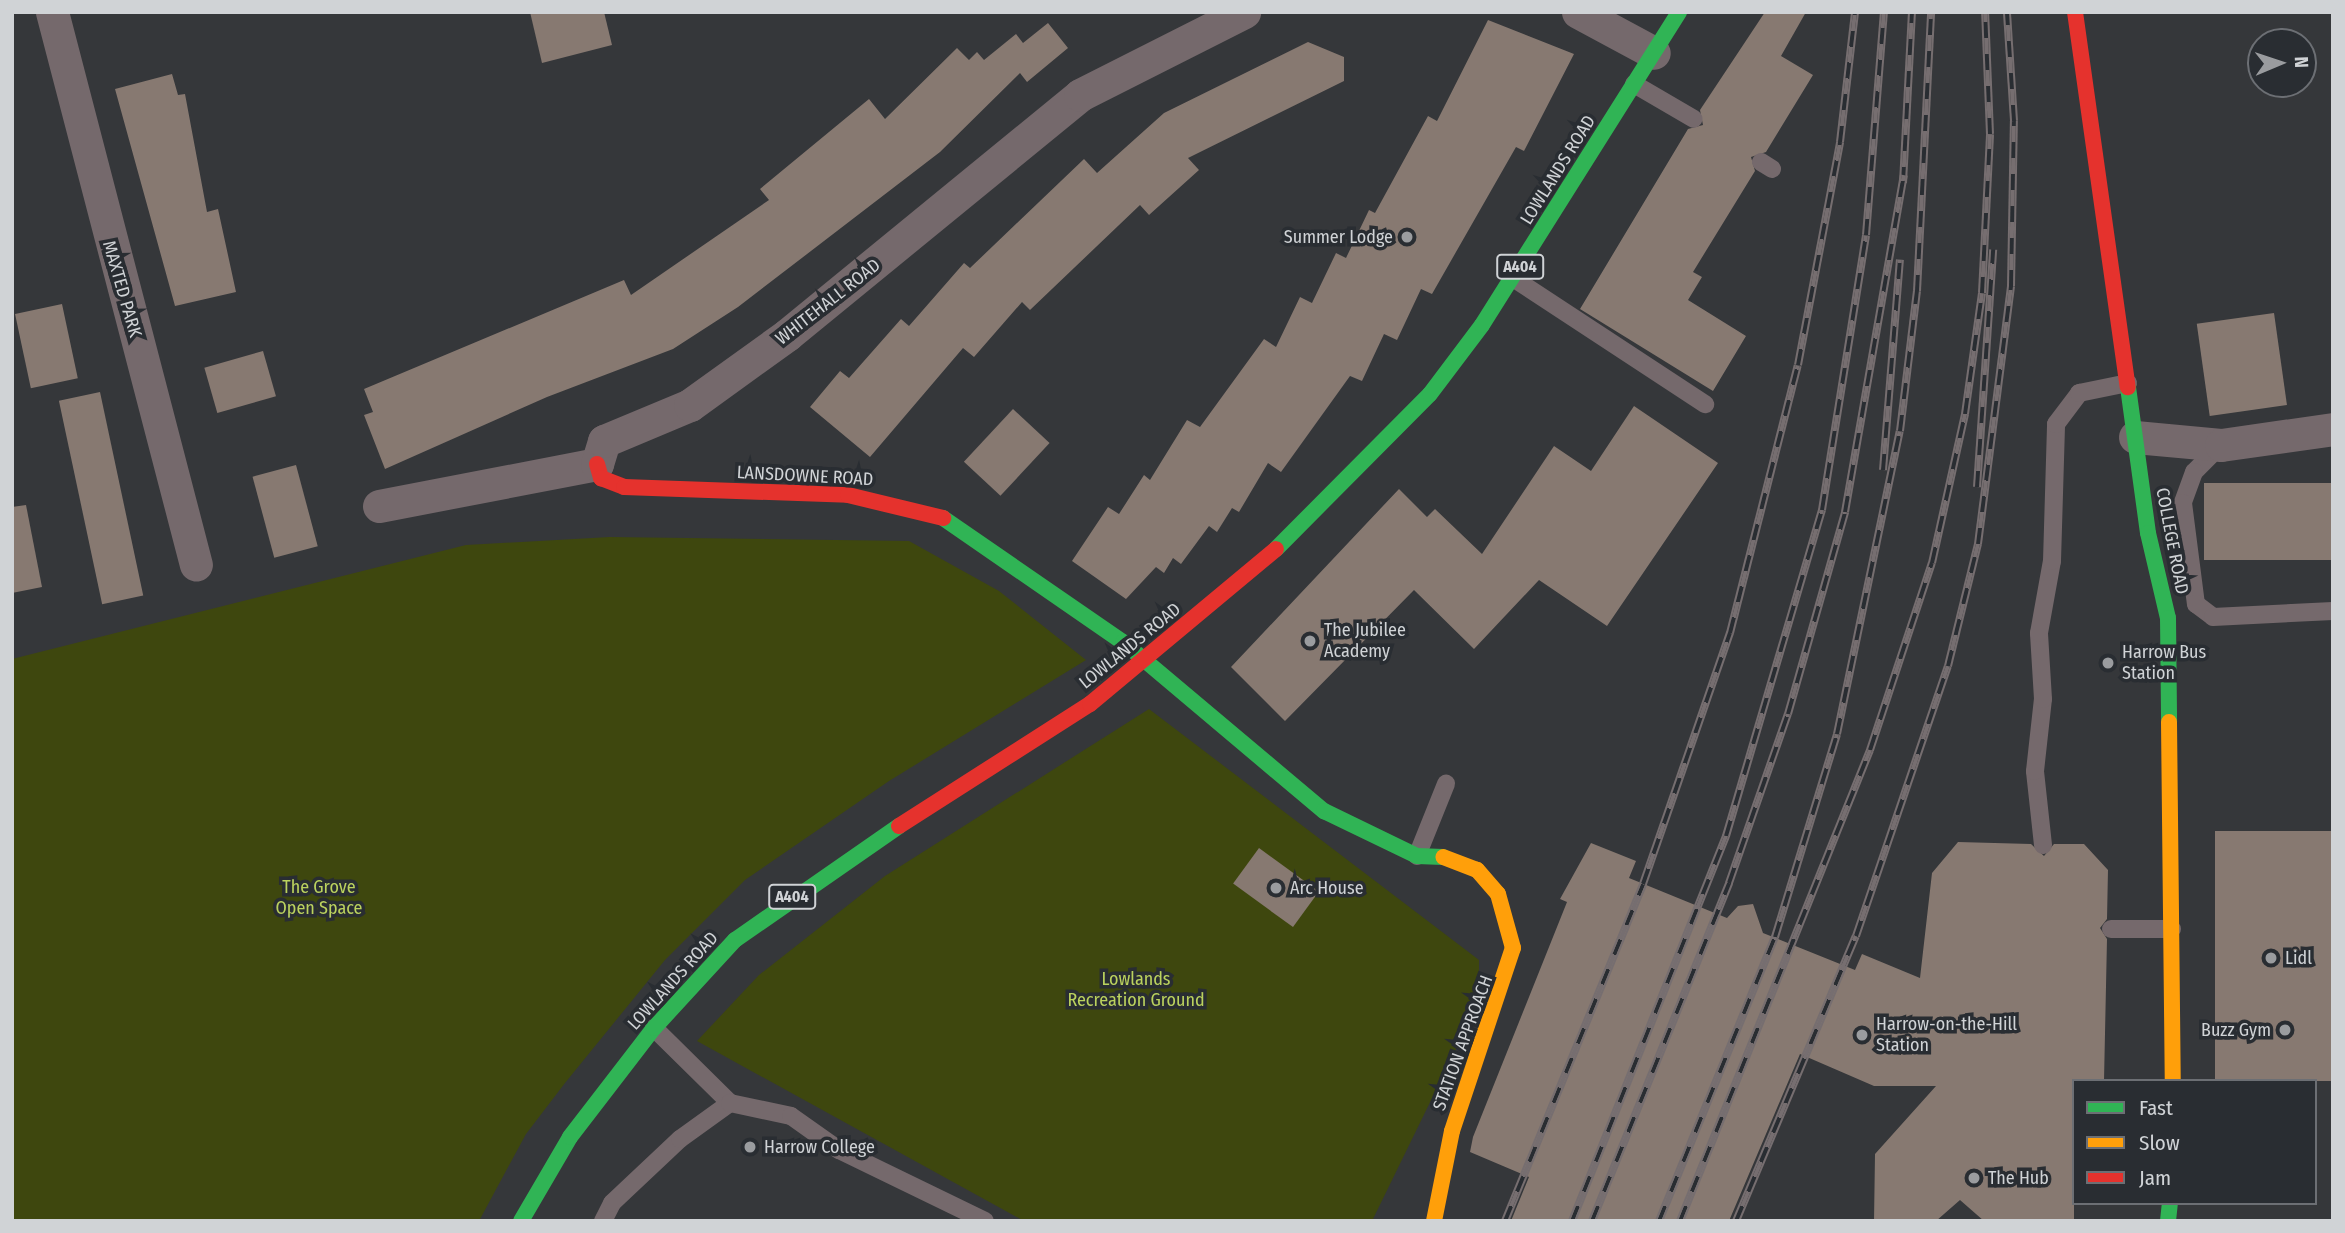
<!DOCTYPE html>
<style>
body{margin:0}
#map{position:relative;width:2345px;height:1233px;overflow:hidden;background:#35373a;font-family:"Fira Sans Condensed",sans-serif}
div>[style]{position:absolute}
.green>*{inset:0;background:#3e470e}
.building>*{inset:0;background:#877971;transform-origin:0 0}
.lane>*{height:18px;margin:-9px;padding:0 9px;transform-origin:9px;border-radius:9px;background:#75696c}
.street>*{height:33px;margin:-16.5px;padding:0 16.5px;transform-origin:16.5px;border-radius:16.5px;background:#75696c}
.fast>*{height:16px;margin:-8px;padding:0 8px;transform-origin:8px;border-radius:8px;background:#30b455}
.slow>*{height:16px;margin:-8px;padding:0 8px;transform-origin:8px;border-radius:8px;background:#ff9f0a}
.jam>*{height:16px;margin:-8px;padding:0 8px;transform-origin:8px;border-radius:8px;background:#e5322d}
.rail>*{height:8px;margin-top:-4px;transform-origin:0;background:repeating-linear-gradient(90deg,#292d32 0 16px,#766e70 0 32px);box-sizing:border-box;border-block:2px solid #766e70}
.dots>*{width:19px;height:19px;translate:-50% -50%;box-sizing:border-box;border:4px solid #292d32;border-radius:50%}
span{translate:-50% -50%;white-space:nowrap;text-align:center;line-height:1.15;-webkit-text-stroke:7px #292d32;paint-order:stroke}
.shield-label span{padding:2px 5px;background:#292d32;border:2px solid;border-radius:5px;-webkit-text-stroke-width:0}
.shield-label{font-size:16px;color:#d0d3d6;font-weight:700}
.street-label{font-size:18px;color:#d0d3d6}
.poi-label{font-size:18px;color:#d0d3d6}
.right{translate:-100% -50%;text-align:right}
.left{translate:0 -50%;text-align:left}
.park-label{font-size:18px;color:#bbd25e}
.frame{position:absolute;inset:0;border:14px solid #d0d3d6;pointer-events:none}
.legend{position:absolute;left:2072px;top:1079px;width:245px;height:126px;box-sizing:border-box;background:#292d32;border:2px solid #6c6f74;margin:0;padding:9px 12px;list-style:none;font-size:21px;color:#d0d3d6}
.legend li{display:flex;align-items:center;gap:14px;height:35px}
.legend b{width:35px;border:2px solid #6c6f74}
.north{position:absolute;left:2247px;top:28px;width:70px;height:70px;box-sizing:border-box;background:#292d32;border:2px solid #6c6f74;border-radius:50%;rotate:88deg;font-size:19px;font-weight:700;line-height:28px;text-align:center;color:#d0d3d6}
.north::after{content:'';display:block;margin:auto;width:24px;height:32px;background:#9a9c9f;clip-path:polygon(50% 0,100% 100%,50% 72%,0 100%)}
</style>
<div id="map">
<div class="green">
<i style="clip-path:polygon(610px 537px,909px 541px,999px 591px,1086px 660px,889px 781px,745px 880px,665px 960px,565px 1083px,526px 1134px,479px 1221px,12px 1221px,12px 659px,466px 545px)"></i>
<i style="clip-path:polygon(1149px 709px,1479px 960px,1479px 1002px,1372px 1221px,1024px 1221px,697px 1041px,759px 975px,885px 876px)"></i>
</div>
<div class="building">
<i style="clip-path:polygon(530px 12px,604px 12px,612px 45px,542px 63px)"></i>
<i style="clip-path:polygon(1765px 12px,1806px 12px,1781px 56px,1813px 75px,1766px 152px,1751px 157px,1755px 171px,1693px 272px,1702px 277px,1688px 300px,1746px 336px,1713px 391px,1580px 309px,1688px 129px,1703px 125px,1700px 110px)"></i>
<i style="clip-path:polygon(1488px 20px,1574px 54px,1524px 151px,1516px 147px,1432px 294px,1421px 289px,1397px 340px,1384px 334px,1362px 381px,1350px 376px,1281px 472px,1268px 463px,1239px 512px,1232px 508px,1217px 532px,1209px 526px,1181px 564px,1173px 558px,1164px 573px,1156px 567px,1126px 599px,1072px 561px,1108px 507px,1119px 514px,1144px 475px,1150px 480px,1187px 420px,1200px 427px,1264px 339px,1276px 347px,1300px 297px,1312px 303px,1336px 253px,1346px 258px,1369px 210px,1375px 213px,1428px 116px,1437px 121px)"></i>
<i style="clip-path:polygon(1048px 23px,1068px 48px,1027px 82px,1020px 73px,940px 152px,738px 307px,673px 349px,547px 397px,385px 469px,364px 415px,373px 412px,364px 389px,624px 280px,631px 295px,769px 200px,760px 189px,869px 99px,885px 119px,957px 48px,969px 60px,977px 52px,984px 60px,1016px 34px,1023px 43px)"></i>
<i style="clip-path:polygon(1308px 42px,1344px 57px,1344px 81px,1188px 158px,1199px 170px,1149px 215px,1140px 205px,1030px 310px,1022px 302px,974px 357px,963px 348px,870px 457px,810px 407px,840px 371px,849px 378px,901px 319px,909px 326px,964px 263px,970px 268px,1084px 159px,1097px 173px,1164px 113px)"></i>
<i style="clip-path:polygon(172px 74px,178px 95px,185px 94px,207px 212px,218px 209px,236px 292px,175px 306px,115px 89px)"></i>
<i style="left:62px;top:304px;width:76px;height:48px;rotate:78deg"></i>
<i style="left:2274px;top:313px;width:93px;height:78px;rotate:82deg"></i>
<i style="left:263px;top:351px;width:47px;height:61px;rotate:74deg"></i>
<i style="left:100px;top:392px;width:208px;height:42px;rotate:78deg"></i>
<i style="clip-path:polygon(1634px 406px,1718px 463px,1607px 626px,1539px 580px,1474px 649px,1414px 590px,1285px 721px,1231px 667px,1399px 489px,1427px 517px,1435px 509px,1482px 554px,1554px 446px,1591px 471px)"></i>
<i style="left:1013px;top:409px;width:50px;height:72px;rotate:43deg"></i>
<i style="left:296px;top:465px;width:84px;height:45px;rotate:75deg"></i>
<i style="left:2333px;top:483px;width:77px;height:129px;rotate:90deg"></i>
<i style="clip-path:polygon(26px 505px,42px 587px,12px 593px,12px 507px)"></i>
<i style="left:2333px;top:831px;width:250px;height:118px;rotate:90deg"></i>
<i style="clip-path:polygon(1958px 842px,2031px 844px,2044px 856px,2054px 844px,2084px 844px,2108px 870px,2107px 919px,2100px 928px,2107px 939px,2104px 1081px,2074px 1081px,2074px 1221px,1984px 1221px,1960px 1200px,1936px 1221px,1874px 1221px,1875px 1154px,1936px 1086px,1874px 1086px,1800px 1054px,1729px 1221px,1511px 1221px,1529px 1177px,1470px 1152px,1473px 1137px,1567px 902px,1560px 899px,1591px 843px,1636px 861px,1629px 878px,1727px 918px,1738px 906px,1753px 904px,1763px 933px,1855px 970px,1862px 954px,1920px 978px,1932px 873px)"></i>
<i style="left:1259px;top:848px;width:74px;height:44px;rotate:36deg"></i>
</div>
<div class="lane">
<i style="left:1634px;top:84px;width:69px;rotate:30.3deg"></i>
<i style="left:1761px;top:162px;width:13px;rotate:32deg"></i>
<i style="left:1513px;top:278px;width:230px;rotate:33.3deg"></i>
<i style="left:2221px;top:445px;width:38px;rotate:135deg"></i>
<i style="left:2194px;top:472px;width:33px;rotate:110deg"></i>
<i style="left:2183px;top:503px;width:102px;rotate:82.7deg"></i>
<i style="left:2196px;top:604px;width:21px;rotate:37deg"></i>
<i style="left:2213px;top:617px;width:120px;rotate:-2.9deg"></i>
<i style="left:2043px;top:845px;width:74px;rotate:-96.2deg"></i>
<i style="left:2035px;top:771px;width:72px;rotate:-83.7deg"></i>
<i style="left:2043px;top:699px;width:66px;rotate:-93.5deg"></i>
<i style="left:2039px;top:633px;width:73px;rotate:-79.8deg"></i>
<i style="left:2052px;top:561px;width:137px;rotate:-88.3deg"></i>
<i style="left:2056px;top:424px;width:39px;rotate:-53deg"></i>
<i style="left:2079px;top:393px;width:50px;rotate:-11.5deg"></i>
<i style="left:1417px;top:856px;width:78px;rotate:-68.1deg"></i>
<i style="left:2111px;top:929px;width:61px"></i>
<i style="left:654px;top:1028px;width:107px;rotate:44.6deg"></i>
<i style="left:603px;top:1221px;width:20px;rotate:-63deg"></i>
<i style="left:612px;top:1203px;width:93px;rotate:-43.3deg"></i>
<i style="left:680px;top:1139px;width:62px;rotate:-35.8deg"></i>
<i style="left:730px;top:1103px;width:62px;rotate:12deg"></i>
<i style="left:791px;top:1116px;width:59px;rotate:35.3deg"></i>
<i style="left:839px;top:1150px;width:162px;rotate:25.9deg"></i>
</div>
<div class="street">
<i style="left:52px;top:12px;width:571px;rotate:75.4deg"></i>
<i style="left:1578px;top:12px;width:86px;rotate:28.3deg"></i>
<i style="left:2135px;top:437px;width:86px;rotate:5.3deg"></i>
<i style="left:2221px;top:445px;width:113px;rotate:-8.1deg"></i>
<i style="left:379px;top:506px;width:222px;rotate:-10.9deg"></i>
<i style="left:597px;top:464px;width:24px;rotate:-73deg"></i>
<i style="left:604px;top:441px;width:93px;rotate:-22.7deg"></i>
<i style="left:690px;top:405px;width:120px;rotate:-35.8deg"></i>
<i style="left:787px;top:335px;width:379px;rotate:-39.3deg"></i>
<i style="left:1080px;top:95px;width:184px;rotate:-26.8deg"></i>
</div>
<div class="fast">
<i style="left:2128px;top:387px;width:147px;rotate:82.2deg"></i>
<i style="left:2148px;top:533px;width:87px;rotate:76.8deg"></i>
<i style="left:2168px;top:618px;width:104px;rotate:89.4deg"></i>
<i style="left:943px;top:518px;width:219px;rotate:34.6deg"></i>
<i style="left:1123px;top:642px;width:263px;rotate:40.1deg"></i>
<i style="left:1324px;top:811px;width:103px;rotate:25.8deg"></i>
<i style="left:1417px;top:856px;width:26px;rotate:2deg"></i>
<i style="left:1276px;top:549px;width:218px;rotate:-45.2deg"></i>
<i style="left:1430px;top:394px;width:86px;rotate:-53deg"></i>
<i style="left:1482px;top:325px;width:370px;rotate:-57.8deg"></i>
<i style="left:521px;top:1221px;width:97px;rotate:-59.7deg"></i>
<i style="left:570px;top:1137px;width:138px;rotate:-52.4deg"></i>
<i style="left:654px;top:1028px;width:120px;rotate:-47.4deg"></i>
<i style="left:735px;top:940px;width:200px;rotate:-34.8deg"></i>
<i style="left:2168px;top:1221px;width:18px;rotate:-84deg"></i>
</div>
<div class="slow">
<i style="left:2169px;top:722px;width:359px;rotate:89.4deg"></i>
<i style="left:1434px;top:1221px;width:92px;rotate:-78.7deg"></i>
<i style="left:1452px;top:1131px;width:193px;rotate:-71.6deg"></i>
<i style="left:1513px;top:948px;width:56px;rotate:-105.5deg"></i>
<i style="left:1498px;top:894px;width:32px;rotate:-131deg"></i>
<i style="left:1477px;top:870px;width:36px;rotate:-159deg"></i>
</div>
<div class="jam">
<i style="left:2075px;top:12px;width:379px;rotate:82deg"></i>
<i style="left:597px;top:464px;width:15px;rotate:74deg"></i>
<i style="left:601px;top:478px;width:25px;rotate:21deg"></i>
<i style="left:624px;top:487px;width:224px;rotate:2deg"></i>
<i style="left:848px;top:495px;width:98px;rotate:13.6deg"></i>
<i style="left:899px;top:826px;width:227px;rotate:-32.6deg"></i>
<i style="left:1090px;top:704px;width:242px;rotate:-39.8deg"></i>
</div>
<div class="rail">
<i style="left:1903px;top:183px;width:171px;rotate:-87deg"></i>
<i style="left:1883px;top:470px;width:211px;rotate:-85.4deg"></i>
<i style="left:1977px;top:487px;width:238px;rotate:-86.1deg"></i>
<i style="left:1505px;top:1221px;width:364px;rotate:-67.7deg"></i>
<i style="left:1643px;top:884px;width:266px;rotate:-70.9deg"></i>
<i style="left:1730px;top:633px;width:276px;rotate:-75.8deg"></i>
<i style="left:1798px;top:365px;width:227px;rotate:-79.3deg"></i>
<i style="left:1840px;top:142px;width:131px;rotate:-83.4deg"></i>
<i style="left:1572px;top:1221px;width:415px;rotate:-68.2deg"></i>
<i style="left:1726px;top:836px;width:340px;rotate:-73.6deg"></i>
<i style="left:1822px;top:510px;width:278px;rotate:-80.9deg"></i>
<i style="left:1866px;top:235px;width:224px;rotate:-85.4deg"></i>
<i style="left:1592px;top:1221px;width:365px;rotate:-67.9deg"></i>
<i style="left:1729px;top:883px;width:179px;rotate:-70.8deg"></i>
<i style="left:1788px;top:714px;width:210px;rotate:-74.2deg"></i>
<i style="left:1845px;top:512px;width:342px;rotate:-80.1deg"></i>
<i style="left:1659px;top:1221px;width:307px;rotate:-67.8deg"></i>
<i style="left:1775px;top:937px;width:212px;rotate:-73deg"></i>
<i style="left:1837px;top:734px;width:309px;rotate:-78.3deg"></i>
<i style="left:1900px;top:431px;width:141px;rotate:-83.1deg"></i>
<i style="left:1917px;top:291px;width:279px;rotate:-87.1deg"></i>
<i style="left:1680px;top:1221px;width:508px;rotate:-68.03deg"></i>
<i style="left:1870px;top:750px;width:197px;rotate:-71.7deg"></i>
<i style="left:1932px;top:563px;width:153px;rotate:-77.5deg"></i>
<i style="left:1965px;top:414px;width:122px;rotate:-82deg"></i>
<i style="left:1982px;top:293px;width:159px;rotate:-87.1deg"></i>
<i style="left:1990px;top:134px;width:122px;rotate:-92.3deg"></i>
<i style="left:1736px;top:1221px;width:309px;rotate:-67.2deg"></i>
<i style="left:1856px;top:936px;width:285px;rotate:-71.2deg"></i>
<i style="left:1948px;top:666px;width:126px;rotate:-76.2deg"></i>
<i style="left:1978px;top:544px;width:260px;rotate:-82.7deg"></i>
<i style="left:2011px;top:286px;width:165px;rotate:-89deg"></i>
<i style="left:2014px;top:121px;width:109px;rotate:-93.7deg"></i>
</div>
<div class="dots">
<i style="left:1407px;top:237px;background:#9a9c9f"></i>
<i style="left:1310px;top:641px;background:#9a9c9f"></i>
<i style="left:2108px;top:663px;background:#9a9c9f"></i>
<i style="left:1276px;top:888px;background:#9a9c9f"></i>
<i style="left:2271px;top:958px;background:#9a9c9f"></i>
<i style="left:2285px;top:1030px;background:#9a9c9f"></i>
<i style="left:1862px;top:1035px;background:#9a9c9f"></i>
<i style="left:750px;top:1147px;background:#9a9c9f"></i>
<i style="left:1974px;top:1178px;background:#9a9c9f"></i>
</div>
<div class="shield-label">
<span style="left:1520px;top:267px">A404</span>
<span style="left:792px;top:897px">A404</span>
</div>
<div class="street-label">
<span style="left:1558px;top:170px;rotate:-58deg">LOWLANDS ROAD</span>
<span style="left:122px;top:289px;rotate:74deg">MAXTED PARK</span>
<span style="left:828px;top:302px;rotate:-38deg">WHITEHALL ROAD</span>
<span style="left:805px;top:476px;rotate:3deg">LANSDOWNE ROAD</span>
<span style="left:2172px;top:541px;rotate:79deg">COLLEGE ROAD</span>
<span style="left:1130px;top:646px;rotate:-39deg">LOWLANDS ROAD</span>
<span style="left:673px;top:981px;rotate:-48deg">LOWLANDS ROAD</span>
<span style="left:1463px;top:1043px;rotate:-70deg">STATION APPROACH</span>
</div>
<div class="poi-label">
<span class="right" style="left:1393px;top:237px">Summer Lodge</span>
<span class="left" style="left:1324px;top:641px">The Jubilee<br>Academy</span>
<span class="left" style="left:2122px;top:663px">Harrow Bus<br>Station</span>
<span class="left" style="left:1290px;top:888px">Arc House</span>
<span class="left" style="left:2285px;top:958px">Lidl</span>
<span class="left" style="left:1876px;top:1035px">Harrow-on-the-Hill<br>Station</span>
<span class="right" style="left:2271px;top:1030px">Buzz Gym</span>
<span class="left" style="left:764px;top:1147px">Harrow College</span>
<span class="left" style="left:1988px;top:1178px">The Hub</span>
</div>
<div class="park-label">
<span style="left:319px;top:898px">The Grove<br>Open Space</span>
<span style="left:1136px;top:990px">Lowlands<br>Recreation Ground</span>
</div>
<div class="frame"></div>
<ul class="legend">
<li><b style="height:9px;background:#30b455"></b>Fast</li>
<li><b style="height:9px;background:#ff9f0a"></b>Slow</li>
<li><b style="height:9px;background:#e5322d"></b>Jam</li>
</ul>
<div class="north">N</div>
</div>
